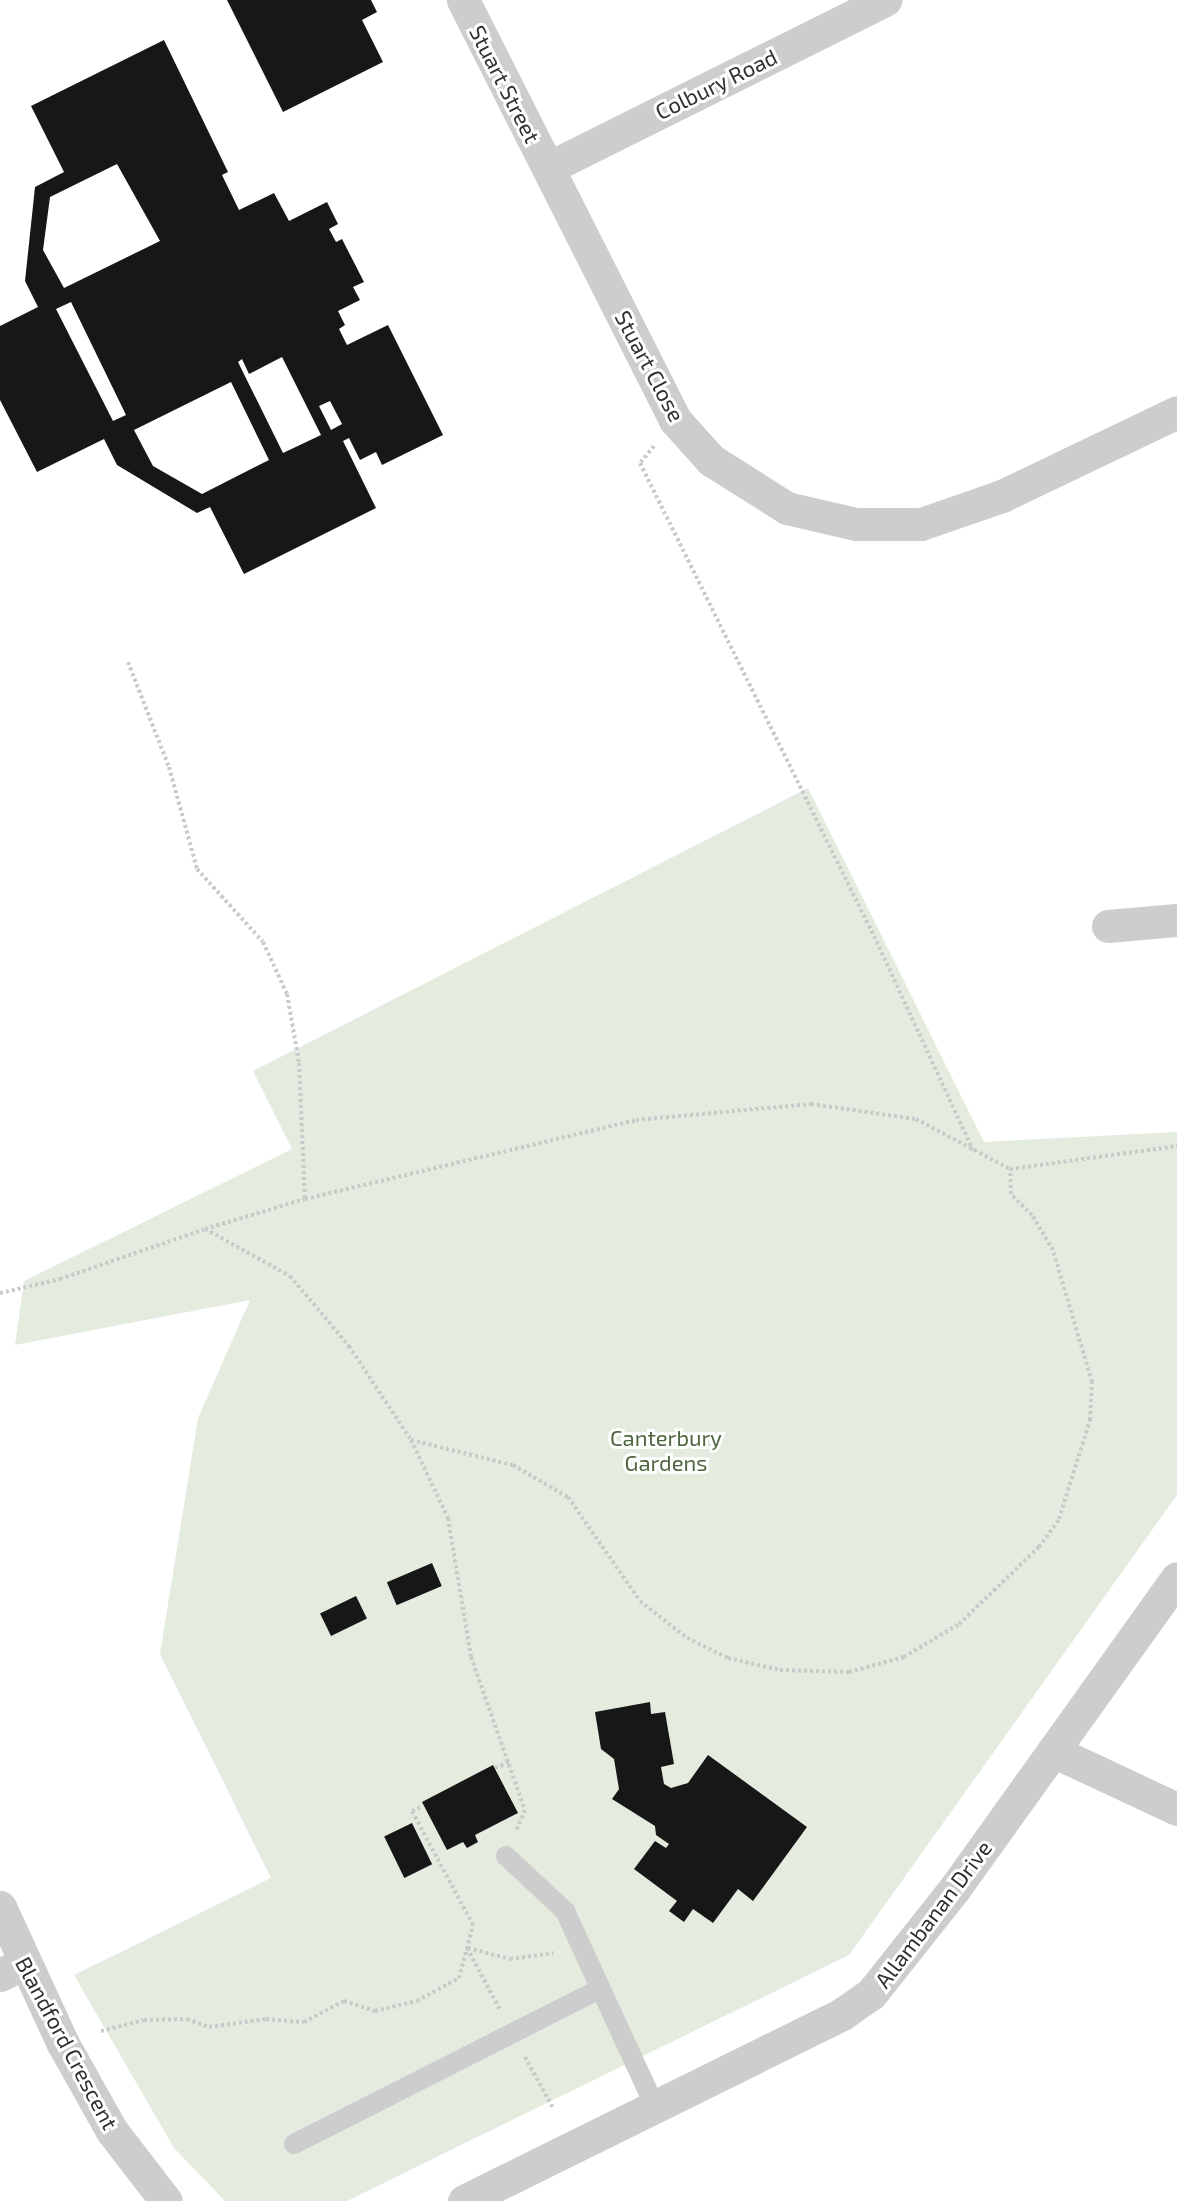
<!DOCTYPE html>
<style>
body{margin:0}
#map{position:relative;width:1177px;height:2201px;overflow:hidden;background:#fff;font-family:"Exo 2",sans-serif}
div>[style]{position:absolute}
.green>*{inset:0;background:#e4ebdf}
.building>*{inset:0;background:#171717;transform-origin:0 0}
.path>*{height:4px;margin-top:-2px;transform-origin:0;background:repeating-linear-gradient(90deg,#cacaca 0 3px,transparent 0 6px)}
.service>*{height:20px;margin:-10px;padding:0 10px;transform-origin:10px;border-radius:10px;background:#cdcdcd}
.minor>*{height:33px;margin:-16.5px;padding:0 16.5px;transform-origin:16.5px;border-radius:16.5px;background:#cdcdcd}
span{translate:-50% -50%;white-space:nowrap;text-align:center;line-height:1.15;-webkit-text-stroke:6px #fff;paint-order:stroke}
.street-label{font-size:22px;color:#303030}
.park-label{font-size:22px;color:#4f6741}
</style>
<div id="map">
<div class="green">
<i style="clip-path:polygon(808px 788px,984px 1142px,1177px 1132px,1177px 1495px,849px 1955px,347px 2201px,225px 2201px,174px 2148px,74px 1975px,271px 1878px,160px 1654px,198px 1418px,250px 1300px,15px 1345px,24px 1281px,292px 1149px,253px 1071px)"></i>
</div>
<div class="building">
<i style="clip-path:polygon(227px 0,371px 0,377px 12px,362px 20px,383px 62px,283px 112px)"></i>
<i style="clip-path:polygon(evenodd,164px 40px,228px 172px,222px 175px,239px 210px,274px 193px,289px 221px,327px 202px,338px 224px,329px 229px,336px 242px,342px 239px,364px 282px,353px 287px,360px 300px,338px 311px,345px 325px,339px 329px,347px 345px,388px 325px,443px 435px,382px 465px,376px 452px,360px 460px,349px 438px,343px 441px,376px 508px,244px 574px,210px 507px,197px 513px,117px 465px,104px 439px,37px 472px,0 400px,0 326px,38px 307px,25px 281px,35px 187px,64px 172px,31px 106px,164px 40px,117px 164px,160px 241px,64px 288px,43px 250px,50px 197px,117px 164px,164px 40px,71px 302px,126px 415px,113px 421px,56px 309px,71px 302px,164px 40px,282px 357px,321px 435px,283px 453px,238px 362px,242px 359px,249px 374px,282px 357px,164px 40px,231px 382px,269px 460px,202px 494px,153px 466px,134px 430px,231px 382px,164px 40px,330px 401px,342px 424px,331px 430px,319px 406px,330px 401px)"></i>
<i style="left:432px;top:1563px;width:25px;height:49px;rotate:67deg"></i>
<i style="left:356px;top:1596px;width:25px;height:40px;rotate:64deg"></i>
<i style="clip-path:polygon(650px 1702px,651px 1714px,665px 1712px,674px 1764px,661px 1767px,664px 1784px,671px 1788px,688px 1783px,708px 1755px,807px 1827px,753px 1901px,738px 1889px,713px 1923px,693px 1909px,684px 1922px,669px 1911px,677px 1901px,634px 1869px,655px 1841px,666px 1848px,669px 1844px,656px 1835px,655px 1826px,612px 1799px,619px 1789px,614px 1759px,601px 1749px,595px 1712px)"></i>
<i style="clip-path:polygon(493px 1765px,518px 1813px,475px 1835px,478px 1842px,467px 1848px,463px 1842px,447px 1850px,422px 1802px)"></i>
<i style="left:412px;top:1823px;width:46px;height:31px;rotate:64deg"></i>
</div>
<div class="path">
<i style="left:654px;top:446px;width:22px;rotate:129deg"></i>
<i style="left:640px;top:463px;width:528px;rotate:63.68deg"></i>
<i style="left:874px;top:936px;width:236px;rotate:65.2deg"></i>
<i style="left:128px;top:662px;width:113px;rotate:68.7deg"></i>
<i style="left:169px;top:767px;width:106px;rotate:74.6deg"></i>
<i style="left:197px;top:869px;width:98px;rotate:47.9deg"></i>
<i style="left:263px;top:942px;width:57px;rotate:65.2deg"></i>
<i style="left:287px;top:994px;width:70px;rotate:80.1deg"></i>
<i style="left:299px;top:1063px;width:136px;rotate:87.5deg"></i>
<i style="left:205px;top:1229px;width:104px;rotate:-16.7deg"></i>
<i style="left:305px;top:1199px;width:340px;rotate:-13.4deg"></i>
<i style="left:636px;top:1120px;width:176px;rotate:-5.2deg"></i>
<i style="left:811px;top:1104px;width:106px;rotate:8.1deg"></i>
<i style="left:916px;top:1119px;width:106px;rotate:28deg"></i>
<i style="left:1010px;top:1169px;width:169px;rotate:-7.8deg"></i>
<i style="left:0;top:1293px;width:62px;rotate:-13.1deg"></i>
<i style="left:60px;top:1279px;width:153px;rotate:-19deg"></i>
<i style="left:205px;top:1229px;width:97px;rotate:28.9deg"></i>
<i style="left:290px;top:1276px;width:92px;rotate:49.9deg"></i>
<i style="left:349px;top:1346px;width:113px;rotate:56.6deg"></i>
<i style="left:411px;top:1440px;width:86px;rotate:64.6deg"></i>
<i style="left:448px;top:1518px;width:141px;rotate:80.6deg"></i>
<i style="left:471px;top:1657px;width:162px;rotate:70.6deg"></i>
<i style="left:525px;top:1810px;width:23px;rotate:113deg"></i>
<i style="left:411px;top:1440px;width:105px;rotate:13.8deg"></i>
<i style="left:513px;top:1465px;width:64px;rotate:30.2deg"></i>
<i style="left:568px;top:1497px;width:126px;rotate:55.3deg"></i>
<i style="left:640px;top:1601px;width:60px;rotate:38.2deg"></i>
<i style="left:687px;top:1638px;width:46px;rotate:26deg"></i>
<i style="left:728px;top:1658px;width:53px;rotate:13deg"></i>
<i style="left:780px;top:1670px;width:69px;rotate:1.7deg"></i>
<i style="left:849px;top:1672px;width:57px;rotate:-15.3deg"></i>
<i style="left:904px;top:1657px;width:64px;rotate:-31deg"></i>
<i style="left:959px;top:1624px;width:111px;rotate:-43.9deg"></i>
<i style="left:1039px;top:1547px;width:34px;rotate:-54deg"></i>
<i style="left:1059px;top:1519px;width:104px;rotate:-72.6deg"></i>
<i style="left:1090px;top:1420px;width:38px;rotate:-87deg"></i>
<i style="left:1092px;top:1382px;width:138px;rotate:-106.5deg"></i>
<i style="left:1053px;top:1250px;width:41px;rotate:-121deg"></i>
<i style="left:1032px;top:1215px;width:30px;rotate:-135deg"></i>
<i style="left:1011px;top:1194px;width:25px;rotate:-92deg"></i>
<i style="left:495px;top:1768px;width:17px;rotate:-21deg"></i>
<i style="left:467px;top:1948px;width:70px;rotate:62deg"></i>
<i style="left:468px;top:1948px;width:43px;rotate:14.7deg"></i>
<i style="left:510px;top:1959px;width:44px;rotate:-7.8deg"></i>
<i style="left:101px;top:2031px;width:44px;rotate:-14.3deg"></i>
<i style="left:144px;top:2020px;width:43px;rotate:-1.3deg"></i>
<i style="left:187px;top:2019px;width:23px;rotate:20deg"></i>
<i style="left:209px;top:2027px;width:58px;rotate:-8deg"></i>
<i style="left:266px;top:2019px;width:38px;rotate:5deg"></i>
<i style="left:304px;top:2022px;width:45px;rotate:-27.7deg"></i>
<i style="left:344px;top:2001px;width:33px;rotate:18deg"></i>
<i style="left:375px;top:2011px;width:43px;rotate:-13.4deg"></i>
<i style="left:417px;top:2001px;width:48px;rotate:-28.7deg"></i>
<i style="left:459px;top:1978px;width:55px;rotate:-75.2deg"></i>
<i style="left:473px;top:1925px;width:129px;rotate:-118.2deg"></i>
<i style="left:412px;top:1811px;width:12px;rotate:-24deg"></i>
<i style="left:525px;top:2057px;width:58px;rotate:61.2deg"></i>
</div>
<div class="service">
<i style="left:506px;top:1856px;width:81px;rotate:43deg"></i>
<i style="left:565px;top:1911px;width:216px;rotate:65.3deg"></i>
<i style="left:294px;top:2144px;width:343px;rotate:-26.9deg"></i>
</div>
<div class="minor">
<i style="left:463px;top:0;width:470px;rotate:63.2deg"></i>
<i style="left:675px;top:420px;width:54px;rotate:48deg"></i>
<i style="left:711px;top:460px;width:90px;rotate:32.3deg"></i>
<i style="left:787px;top:508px;width:71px;rotate:13.1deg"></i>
<i style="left:856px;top:524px;width:65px"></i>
<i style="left:921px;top:524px;width:86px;rotate:-19.1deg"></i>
<i style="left:1002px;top:496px;width:194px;rotate:-25.6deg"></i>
<i style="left:548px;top:168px;width:377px;rotate:-26.5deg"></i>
<i style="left:1108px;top:926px;width:69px;rotate:-5deg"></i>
<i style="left:1053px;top:1751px;width:137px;rotate:25.1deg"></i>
<i style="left:0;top:1907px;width:149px;rotate:65.3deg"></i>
<i style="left:62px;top:2042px;width:102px;rotate:60.7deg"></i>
<i style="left:112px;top:2131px;width:88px;rotate:52.4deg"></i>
<i style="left:0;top:1975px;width:27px;rotate:-27deg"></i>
<i style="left:464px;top:2201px;width:422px;rotate:-26.3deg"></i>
<i style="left:842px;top:2014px;width:35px;rotate:-35deg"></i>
<i style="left:871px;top:1994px;width:135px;rotate:-51.6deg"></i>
<i style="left:955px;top:1888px;width:381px;rotate:-54.4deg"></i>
</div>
<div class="street-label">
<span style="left:505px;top:84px;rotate:63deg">Stuart Street</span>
<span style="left:716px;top:84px;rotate:-26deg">Colbury Road</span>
<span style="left:650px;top:366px;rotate:62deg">Stuart Close</span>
<span style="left:933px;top:1914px;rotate:-53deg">Allambanan Drive</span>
<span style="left:67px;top:2043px;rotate:62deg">Blandford Crescent</span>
</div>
<div class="park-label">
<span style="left:666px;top:1450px">Canterbury<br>Gardens</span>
</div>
</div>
